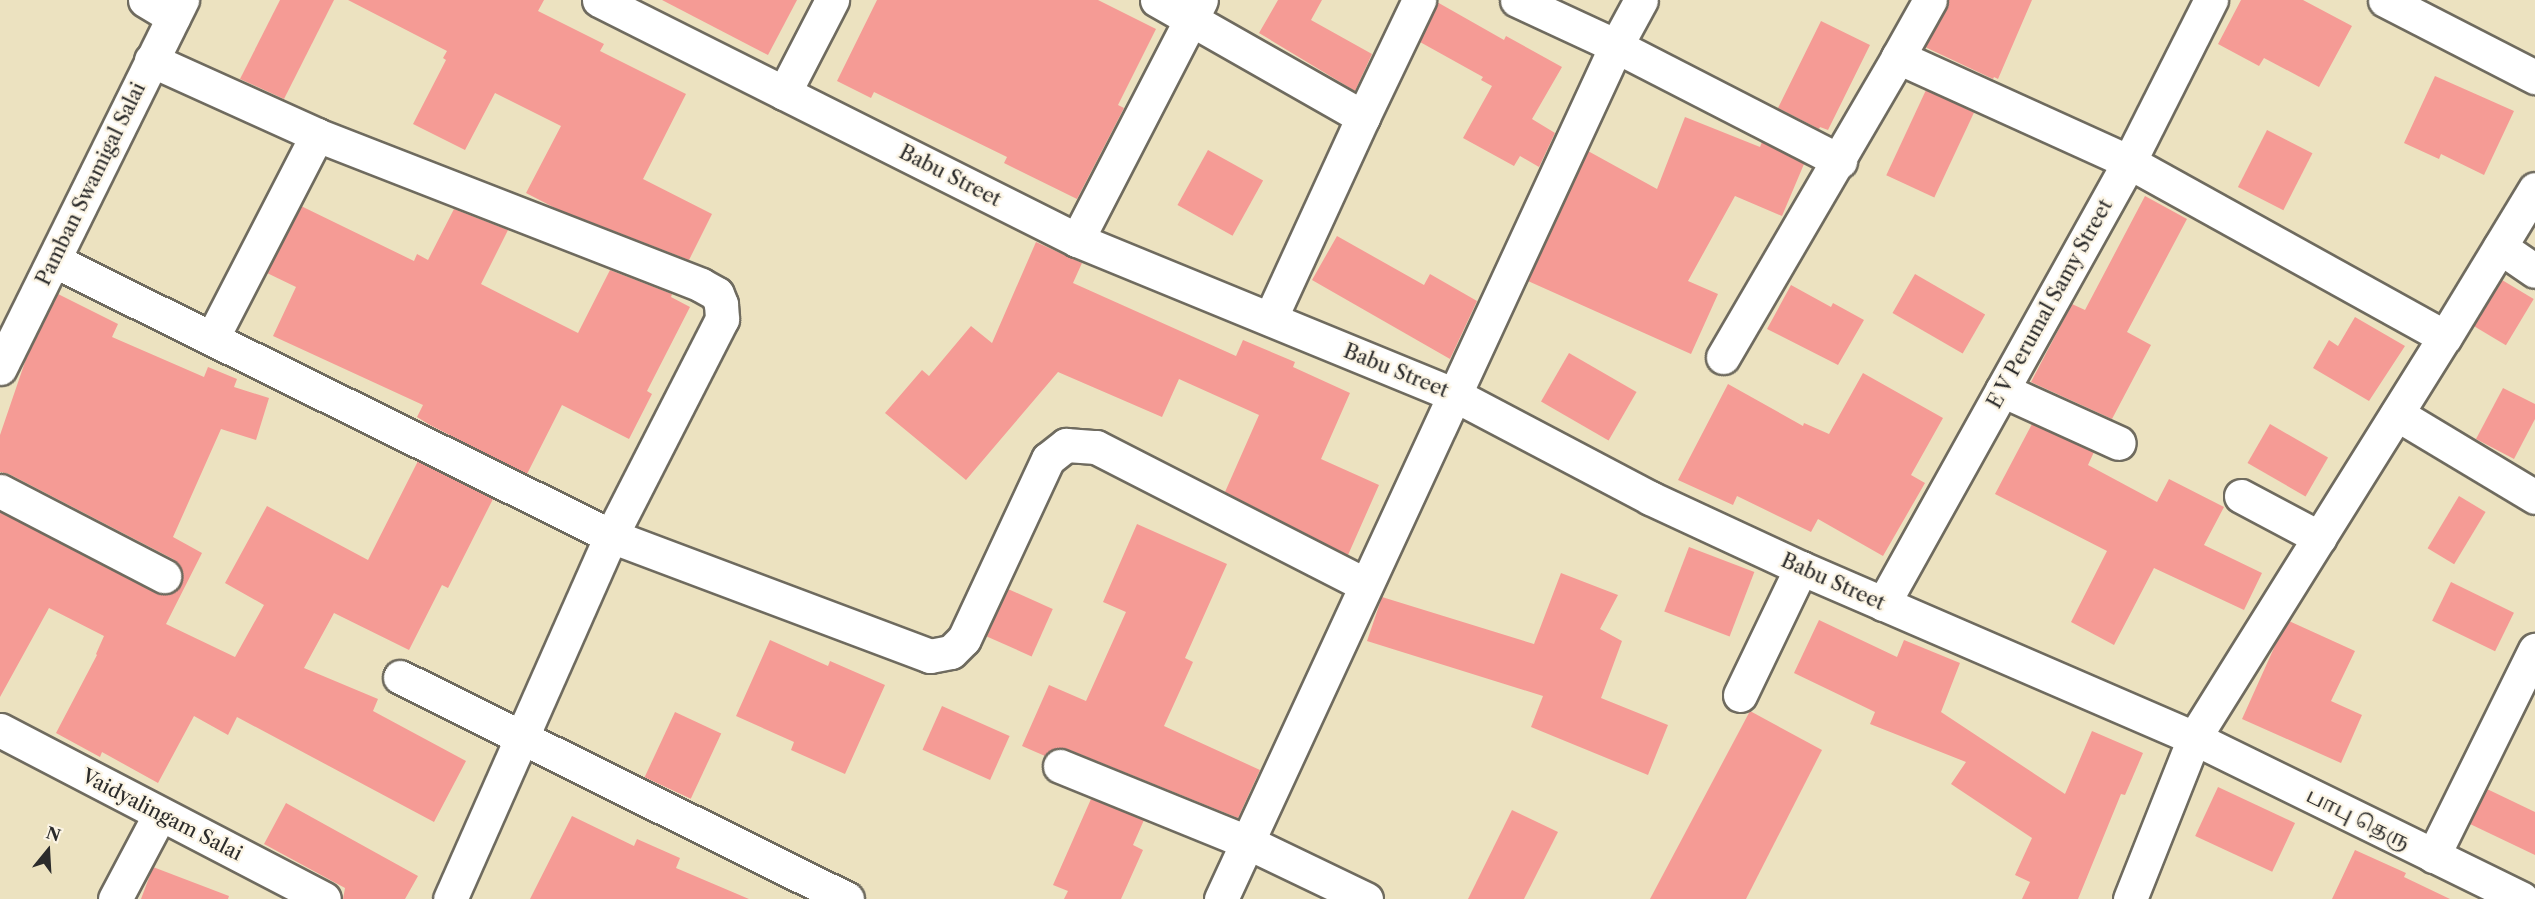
<!DOCTYPE html>
<meta charset="utf-8">
<style>
body{margin:0}
#map{position:relative;width:2535px;height:899px;overflow:hidden;background:#ece2c0;font-family:"Libre Caslon Text","Noto Serif Tamil",serif}
div>[style]{position:absolute}
.building>*{inset:0;background:#f59b95;transform-origin:0 0}
.roads{filter:drop-shadow(2px 0 #6f6b5f) drop-shadow(-2px 0 #6f6b5f) drop-shadow(0 2px #6f6b5f) drop-shadow(0 -2px #6f6b5f)}
.minor>*{height:33px;margin:-16.5px;padding:0 16.5px;transform-origin:16.5px;border-radius:16.5px;background:#fff}
.tertiary>*{height:33px;margin:-16.5px;padding:0 16.5px;transform-origin:16.5px;border-radius:16.5px;background:#fff}
span{translate:-50% -50%;white-space:nowrap;text-align:center;line-height:1.15;-webkit-text-stroke:4.5px #fcf5e5;paint-order:stroke}
.street-label{font-size:20px;color:#2b2b2b}
.north{position:absolute;left:18px;top:821px;width:60px;height:60px;-webkit-text-stroke:4px #fcf5e5;paint-order:stroke;rotate:18deg;font-size:16px;font-weight:700;line-height:24px;text-align:center;color:#2b2b2b}
.north::after{content:'';display:block;margin:auto;width:21px;height:27px;background:#2b2b2b;clip-path:polygon(50% 0,100% 100%,50% 72%,0 100%)}
</style>
<div id="map">
<div class="building">
<i style="clip-path:polygon(280px 0,334px 0,284px 99px,240px 79px)"></i>
<i style="clip-path:polygon(348px 0,544px 0,538px 11px,604px 44px,600px 51px,686px 94px,643px 179px,712px 214px,689px 260px,557px 209px,526px 193px,561px 126px,495px 93px,465px 150px,413px 124px,446px 60px,443px 58px,447px 51px)"></i>
<i style="clip-path:polygon(662px 0,797px 0,768px 55px)"></i>
<i style="clip-path:polygon(877px 0,1098px 0,1156px 29px,1118px 105px,1124px 108px,1077px 199px,1004px 163px,1007px 157px,874px 92px,871px 98px,837px 81px)"></i>
<i style="clip-path:polygon(1278px 0,1322px 0,1311px 20px,1372px 54px,1355px 91px,1259px 33px)"></i>
<i style="clip-path:polygon(1949px 0,2032px 0,1998px 79px,1994px 77px,1993px 79px,1925px 47px)"></i>
<i style="clip-path:polygon(2241px 0,2303px 0,2352px 26px,2319px 87px,2264px 58px,2259px 66px,2218px 44px)"></i>
<i style="clip-path:polygon(1437px 2px,1504px 40px,1506px 36px,1562px 67px,1532px 119px,1555px 133px,1539px 167px,1520px 156px,1514px 166px,1463px 138px,1492px 86px,1481px 80px,1483px 77px,1420px 42px)"></i>
<i style="clip-path:polygon(1821px 21px,1870px 45px,1828px 130px,1820px 127px,1819px 129px,1778px 108px)"></i>
<i style="clip-path:polygon(2435px 76px,2514px 111px,2484px 175px,2441px 154px,2439px 159px,2404px 143px)"></i>
<i style="left:1926px;top:90px;width:53px;height:94px;rotate:25deg"></i>
<i style="clip-path:polygon(1685px 117px,1760px 147px,1762px 142px,1804px 164px,1782px 216px,1735px 196px,1688px 281px,1718px 294px,1691px 354px,1528px 281px,1588px 151px,1657px 189px)"></i>
<i style="left:2267px;top:130px;width:51px;height:64px;rotate:27deg"></i>
<i style="left:1208px;top:150px;width:63px;height:63px;rotate:29deg"></i>
<i style="clip-path:polygon(2145px 196px,2187px 219px,2127px 332px,2151px 345px,2112px 419px,2031px 382px,2072px 304px,2085px 310px)"></i>
<i style="clip-path:polygon(301px 206px,414px 261px,417px 254px,428px 260px,454px 209px,508px 230px,481px 284px,578px 333px,610px 270px,672px 294px,671px 297px,690px 307px,647px 391px,652px 394px,629px 439px,562px 405px,527px 474px,430px 425px,417px 417px,423px 405px,273px 336px,296px 287px,267px 273px)"></i>
<i style="clip-path:polygon(1337px 236px,1424px 285px,1430px 274px,1477px 301px,1450px 359px,1312px 280px)"></i>
<i style="clip-path:polygon(1036px 242px,1082px 263px,1073px 283px,1236px 356px,1243px 340px,1295px 362px,1293px 367px,1350px 393px,1321px 459px,1379px 485px,1348px 555px,1225px 492px,1259px 415px,1179px 379px,1162px 417px,1058px 372px,966px 480px,885px 413px,922px 370px,929px 376px,971px 326px,992px 343px)"></i>
<i style="left:1915px;top:274px;width:81px;height:45px;rotate:30deg"></i>
<i style="left:2502px;top:280px;width:37px;height:54px;rotate:31deg"></i>
<i style="clip-path:polygon(1791px 285px,1831px 307px,1833px 303px,1864px 320px,1838px 365px,1767px 329px)"></i>
<i style="clip-path:polygon(58px 294px,118px 324px,112px 337px,204px 377px,208px 367px,237px 379px,234px 387px,269px 398px,256px 440px,221px 429px,173px 537px,202px 553px,166px 624px,235px 657px,264px 605px,225px 583px,267px 506px,368px 560px,418px 461px,493px 499px,448px 588px,442px 585px,409px 650px,334px 613px,304px 668px,378px 699px,373px 711px,466px 761px,434px 822px,237px 717px,228px 735px,194px 716px,158px 783px,102px 752px,100px 757px,56px 733px,97px 655px,96px 654px,104px 636px,49px 608px,0 697px,0 512px,156px 593px,165px 595px,175px 591px,180px 585px,183px 576px,180px 566px,173px 559px,9px 474px,0 472px,0 435px,27px 356px)"></i>
<i style="clip-path:polygon(2355px 317px,2405px 346px,2369px 401px,2313px 368px,2329px 340px,2338px 346px)"></i>
<i style="left:1569px;top:353px;width:78px;height:56px;rotate:30deg"></i>
<i style="clip-path:polygon(1863px 373px,1943px 418px,1911px 475px,1925px 483px,1883px 556px,1818px 519px,1811px 532px,1737px 496px,1733px 505px,1678px 480px,1728px 384px,1803px 426px,1804px 423px,1829px 434px)"></i>
<i style="clip-path:polygon(2503px 388px,2535px 404px,2535px 419px,2514px 459px,2476px 439px)"></i>
<i style="clip-path:polygon(2032px 424px,2094px 452px,2088px 465px,2157px 502px,2169px 479px,2224px 507px,2204px 545px,2262px 573px,2244px 610px,2154px 568px,2114px 645px,2071px 622px,2107px 551px,1995px 494px)"></i>
<i style="left:2270px;top:424px;width:67px;height:45px;rotate:30deg"></i>
<i style="left:2459px;top:496px;width:31px;height:61px;rotate:31deg"></i>
<i style="clip-path:polygon(1137px 524px,1227px 564px,1185px 658px,1193px 662px,1164px 726px,1260px 770px,1238px 818px,1067px 749px,1057px 748px,1045px 756px,1022px 746px,1049px 685px,1086px 701px,1126px 612px,1103px 602px)"></i>
<i style="left:1689px;top:547px;width:70px;height:69px;rotate:21deg"></i>
<i style="clip-path:polygon(1561px 573px,1618px 595px,1600px 629px,1622px 641px,1601px 698px,1668px 725px,1648px 775px,1531px 727px,1543px 696px,1367px 641px,1382px 597px,1534px 644px)"></i>
<i style="left:2451px;top:582px;width:70px;height:43px;rotate:26deg"></i>
<i style="left:1008px;top:589px;width:49px;height:52px;rotate:24deg"></i>
<i style="clip-path:polygon(1819px 620px,1897px 657px,1904px 640px,1960px 663px,1941px 712px,2065px 794px,2092px 731px,2143px 753px,2125px 795px,2121px 794px,2078px 899px,2022px 899px,2030px 882px,2015px 875px,2032px 838px,1951px 784px,1966px 762px,1870px 724px,1875px 712px,1794px 673px)"></i>
<i style="clip-path:polygon(2289px 621px,2355px 651px,2331px 701px,2362px 715px,2341px 763px,2242px 719px,2278px 639px)"></i>
<i style="clip-path:polygon(770px 640px,828px 666px,830px 661px,885px 685px,845px 774px,791px 750px,794px 742px,736px 716px)"></i>
<i style="left:942px;top:706px;width:74px;height:48px;rotate:24deg"></i>
<i style="clip-path:polygon(1750px 711px,1822px 750px,1746px 899px,1650px 899px)"></i>
<i style="left:675px;top:712px;width:51px;height:72px;rotate:25deg"></i>
<i style="left:2218px;top:787px;width:85px;height:54px;rotate:25deg"></i>
<i style="clip-path:polygon(2487px 789px,2535px 812px,2535px 855px,2470px 824px)"></i>
<i style="clip-path:polygon(1091px 799px,1144px 820px,1133px 845px,1143px 850px,1121px 899px,1064px 899px,1068px 891px,1053px 885px)"></i>
<i style="clip-path:polygon(286px 803px,418px 876px,405px 899px,343px 899px,345px 888px,264px 844px)"></i>
<i style="clip-path:polygon(1512px 810px,1558px 832px,1524px 899px,1468px 899px)"></i>
<i style="clip-path:polygon(572px 816px,634px 846px,637px 839px,680px 858px,676px 868px,749px 899px,530px 899px)"></i>
<i style="clip-path:polygon(2355px 850px,2406px 873px,2404px 877px,2450px 899px,2332px 899px)"></i>
<i style="clip-path:polygon(153px 867px,229px 896px,228px 899px,141px 899px)"></i>
</div>
<div class="roads">
<div class="minor">
<i style="left:145px;top:0;width:33px;rotate:31deg"></i>
<i style="left:599px;top:0;width:535px;rotate:26.66deg"></i>
<i style="left:1077px;top:240px;width:409px;rotate:22.3deg"></i>
<i style="left:1455px;top:395px;width:221px;rotate:27.8deg"></i>
<i style="left:1650px;top:498px;width:166px;rotate:24.9deg"></i>
<i style="left:1801px;top:568px;width:428px;rotate:23.4deg"></i>
<i style="left:2194px;top:738px;width:365px;rotate:26.1deg"></i>
<i style="left:1157px;top:0;width:237px;rotate:29.6deg"></i>
<i style="left:1363px;top:117px;width:222px;rotate:114.7deg"></i>
<i style="left:1517px;top:0;width:109px;rotate:24.9deg"></i>
<i style="left:1616px;top:46px;width:252px;rotate:27.2deg"></i>
<i style="left:2385px;top:0;width:169px;rotate:27.2deg"></i>
<i style="left:1898px;top:57px;width:65px;rotate:-60.7deg"></i>
<i style="left:151px;top:60px;width:182px;rotate:24.3deg"></i>
<i style="left:317px;top:135px;width:229px;rotate:117.3deg"></i>
<i style="left:784px;top:93px;width:105px;rotate:-62.7deg"></i>
<i style="left:1363px;top:117px;width:130px;rotate:-64.4deg"></i>
<i style="left:317px;top:135px;width:412px;rotate:21.3deg"></i>
<i style="left:701px;top:285px;width:18px;rotate:29deg"></i>
<i style="left:717px;top:294px;width:11px;rotate:68deg"></i>
<i style="left:721px;top:304px;width:15px;rotate:86deg"></i>
<i style="left:722px;top:319px;width:244px;rotate:117.1deg"></i>
<i style="left:611px;top:536px;width:397px;rotate:113.9deg"></i>
<i style="left:1077px;top:240px;width:270px;rotate:-62.7deg"></i>
<i style="left:2500px;top:247px;width:42px;rotate:34.4deg"></i>
<i style="left:55px;top:261px;width:620px;rotate:26.32deg"></i>
<i style="left:611px;top:536px;width:341px;rotate:20.6deg"></i>
<i style="left:930px;top:656px;width:21px;rotate:-11deg"></i>
<i style="left:951px;top:652px;width:18px;rotate:-45deg"></i>
<i style="left:964px;top:639px;width:199px;rotate:-65deg"></i>
<i style="left:1048px;top:459px;width:23px;rotate:-38deg"></i>
<i style="left:1066px;top:445px;width:30px;rotate:4deg"></i>
<i style="left:1096px;top:447px;width:303px;rotate:27.1deg"></i>
<i style="left:1723px;top:357px;width:347px;rotate:-59.7deg"></i>
<i style="left:1898px;top:57px;width:254px;rotate:24.4deg"></i>
<i style="left:2129px;top:162px;width:361px;rotate:29deg"></i>
<i style="left:2002px;top:390px;width:128px;rotate:24.4deg"></i>
<i style="left:2397px;top:414px;width:161px;rotate:31deg"></i>
<i style="left:0;top:491px;width:185px;rotate:27.4deg"></i>
<i style="left:2241px;top:496px;width:89px;rotate:28deg"></i>
<i style="left:1883px;top:604px;width:506px;rotate:-60.9deg"></i>
<i style="left:2129px;top:162px;width:182px;rotate:-63.2deg"></i>
<i style="left:400px;top:677px;width:499px;rotate:26.4deg"></i>
<i style="left:1740px;top:695px;width:141px;rotate:-64.3deg"></i>
<i style="left:0;top:730px;width:365px;rotate:27.5deg"></i>
<i style="left:1060px;top:766px;width:202px;rotate:22.1deg"></i>
<i style="left:1247px;top:842px;width:132px;rotate:25.6deg"></i>
<i style="left:2433px;top:856px;width:230px;rotate:-63.7deg"></i>
<i style="left:115px;top:899px;width:96px;rotate:-62.1deg"></i>
<i style="left:1221px;top:899px;width:940px;rotate:-65.15deg"></i>
<i style="left:1616px;top:46px;width:52px;rotate:-61.5deg"></i>
<i style="left:2130px;top:899px;width:173px;rotate:-68.3deg"></i>
<i style="left:2194px;top:738px;width:473px;rotate:-58deg"></i>
<i style="left:2445px;top:337px;width:173px;rotate:-58.7deg"></i>
</div>
<div class="tertiary">
<i style="left:0;top:368px;width:411px;rotate:-63.7deg"></i>
</div>
</div>
<div class="street-label">
<span style="left:950px;top:176px;rotate:27deg">Babu Street</span>
<span style="left:91px;top:184px;rotate:-64deg">Pamban Swamigal Salai</span>
<span style="left:2050px;top:304px;rotate:-61deg">E V Perumal Samy Street</span>
<span style="left:1396px;top:371px;rotate:22deg">Babu Street</span>
<span style="left:1833px;top:582px;rotate:24deg">Babu Street</span>
<span style="left:162px;top:815px;rotate:27deg">Vaidyalingam Salai</span>
<span style="left:2358px;top:819px;rotate:26deg">பாபு தெரு</span>
</div>
<div class="north">N</div>
</div>
